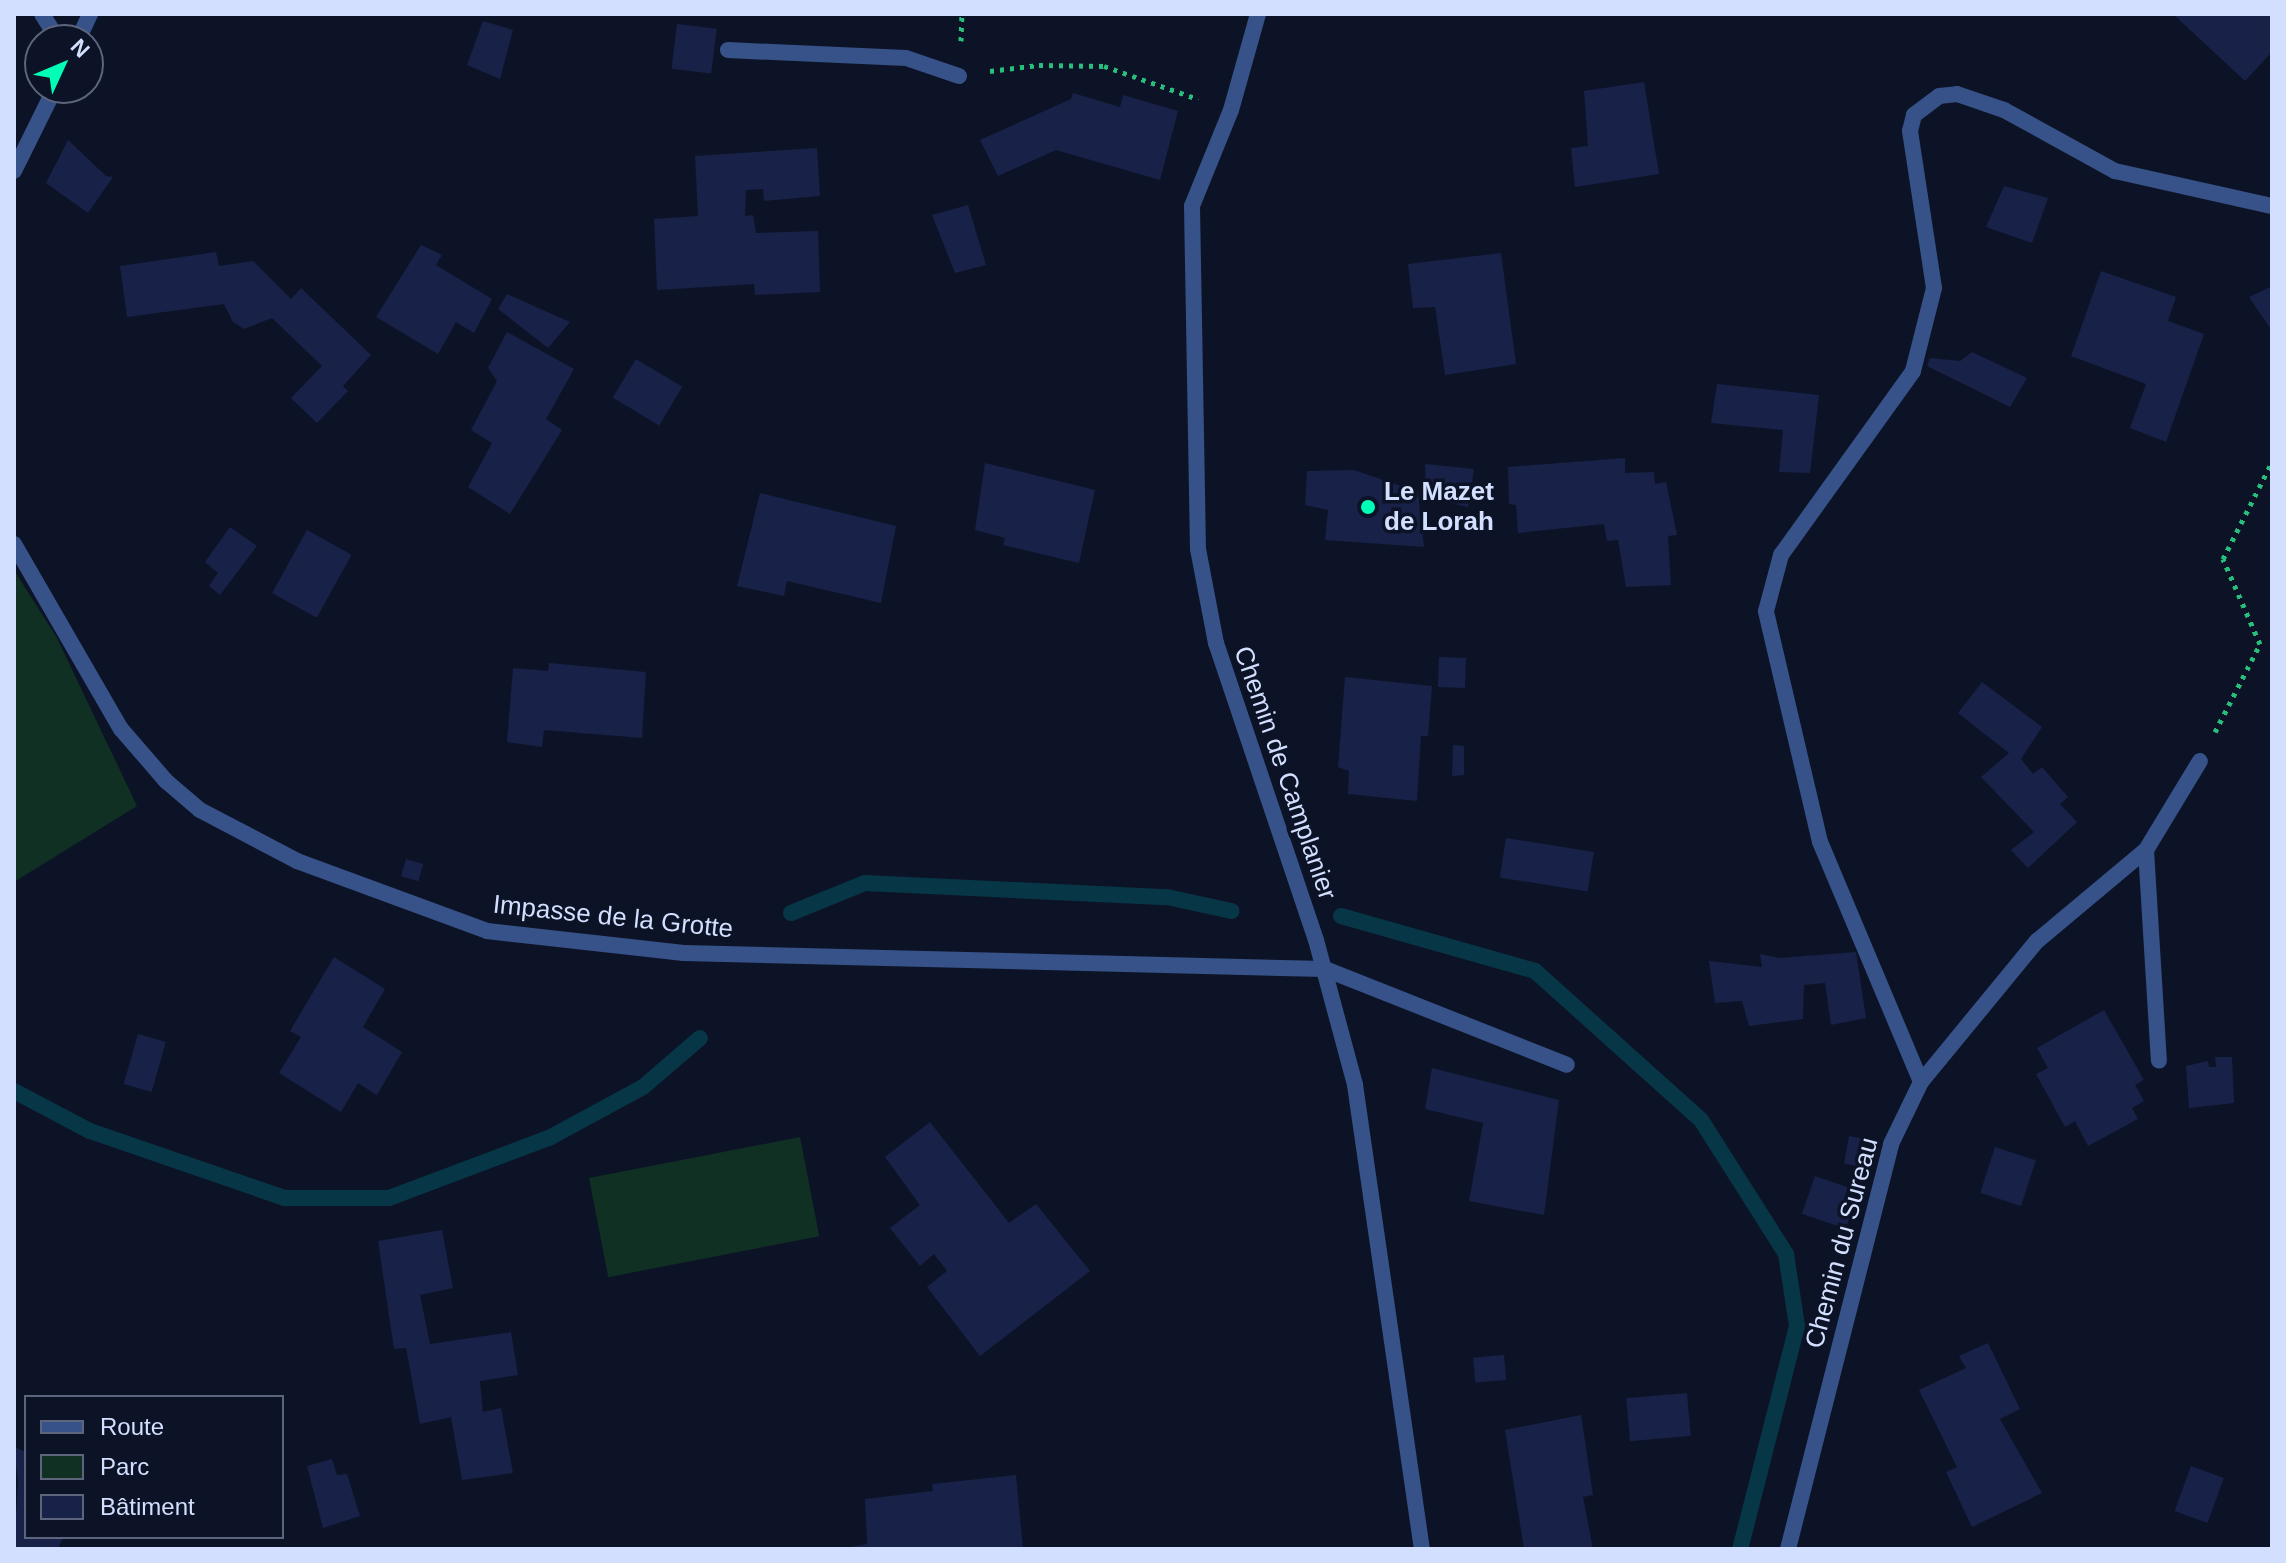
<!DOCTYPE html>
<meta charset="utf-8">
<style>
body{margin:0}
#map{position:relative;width:2286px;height:1563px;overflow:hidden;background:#0d1326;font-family:Helvetica,sans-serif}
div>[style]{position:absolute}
.green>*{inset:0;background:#103023;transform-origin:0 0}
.stream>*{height:16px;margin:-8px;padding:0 8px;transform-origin:8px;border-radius:8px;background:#073646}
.building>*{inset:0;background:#182148;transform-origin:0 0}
.path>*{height:5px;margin-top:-2.5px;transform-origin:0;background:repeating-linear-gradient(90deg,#28be7b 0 4px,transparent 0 10px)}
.service>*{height:16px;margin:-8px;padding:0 8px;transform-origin:8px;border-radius:8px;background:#365288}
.minor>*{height:16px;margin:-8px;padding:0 8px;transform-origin:8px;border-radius:8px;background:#365288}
.dots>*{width:22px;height:22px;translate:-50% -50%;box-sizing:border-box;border:4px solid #0d1326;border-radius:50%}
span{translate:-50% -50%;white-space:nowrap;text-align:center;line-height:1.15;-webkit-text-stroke:7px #0d1326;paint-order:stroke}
.poi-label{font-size:26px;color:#d3dfff;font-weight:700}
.left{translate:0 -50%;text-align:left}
.street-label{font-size:26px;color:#d3dfff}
.frame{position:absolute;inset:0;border:16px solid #d3dfff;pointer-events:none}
.legend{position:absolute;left:24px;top:1395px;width:260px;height:144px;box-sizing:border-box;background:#0d1326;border:2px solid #5c657d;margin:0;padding:10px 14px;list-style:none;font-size:24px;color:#d3dfff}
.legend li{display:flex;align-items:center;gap:16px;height:40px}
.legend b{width:40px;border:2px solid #5c657d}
.north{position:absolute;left:24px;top:24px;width:80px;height:80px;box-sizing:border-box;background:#0d1326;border:2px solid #5c657d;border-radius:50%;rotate:46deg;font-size:22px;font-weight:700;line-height:32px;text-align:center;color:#d3dfff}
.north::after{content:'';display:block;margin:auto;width:28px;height:36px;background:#00feb6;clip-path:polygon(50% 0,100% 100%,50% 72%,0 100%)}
</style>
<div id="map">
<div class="green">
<i style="clip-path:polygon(14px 570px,57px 638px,137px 806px,14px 882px)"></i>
<i style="left:800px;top:1137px;width:101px;height:215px;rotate:79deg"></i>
</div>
<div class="stream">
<i style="left:791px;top:913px;width:80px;rotate:-22.1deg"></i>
<i style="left:865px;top:883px;width:302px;rotate:2.7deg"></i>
<i style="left:1167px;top:897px;width:66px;rotate:12.2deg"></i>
<i style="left:1341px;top:916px;width:202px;rotate:15.8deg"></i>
<i style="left:1535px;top:971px;width:223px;rotate:41.9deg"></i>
<i style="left:1701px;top:1120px;width:159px;rotate:57.6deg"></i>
<i style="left:1786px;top:1254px;width:73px;rotate:81.3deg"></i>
<i style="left:1797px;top:1326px;width:230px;rotate:104.3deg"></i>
<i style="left:14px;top:1091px;width:86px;rotate:27.8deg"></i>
<i style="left:90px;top:1131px;width:206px;rotate:19deg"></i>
<i style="left:285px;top:1198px;width:104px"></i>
<i style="left:389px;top:1198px;width:171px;rotate:-20.6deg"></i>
<i style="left:549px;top:1138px;width:107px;rotate:-28.5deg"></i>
<i style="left:643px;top:1087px;width:75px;rotate:-40.7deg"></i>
</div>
<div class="building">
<i style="clip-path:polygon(2173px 14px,2272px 14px,2272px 52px,2245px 81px)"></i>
<i style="clip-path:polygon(483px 21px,513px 30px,500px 79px,467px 65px)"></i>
<i style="left:677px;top:24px;width:40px;height:45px;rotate:7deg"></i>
<i style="clip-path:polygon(1644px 82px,1659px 174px,1575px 187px,1571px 148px,1588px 146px,1584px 91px)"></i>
<i style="clip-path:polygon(1073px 93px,1120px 107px,1123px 95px,1178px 111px,1160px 180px,1056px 150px,998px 176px,980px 140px,1071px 99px)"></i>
<i style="clip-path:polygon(68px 140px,106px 176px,113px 177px,88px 213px,46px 183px)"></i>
<i style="clip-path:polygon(817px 148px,820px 196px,764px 201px,763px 189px,746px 190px,745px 216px,753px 215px,756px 233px,818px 231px,820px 292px,755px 295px,754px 284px,657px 290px,654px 219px,698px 216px,695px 156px)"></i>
<i style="clip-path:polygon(2004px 186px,2048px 198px,2032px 243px,1986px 227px)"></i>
<i style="clip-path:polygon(968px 205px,986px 265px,955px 273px,932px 215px)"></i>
<i style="clip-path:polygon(421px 245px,442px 255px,436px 265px,492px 299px,474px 333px,456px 322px,438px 354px,376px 317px)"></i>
<i style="clip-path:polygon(216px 252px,219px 266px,253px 261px,291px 299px,301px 288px,371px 355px,343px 386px,348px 391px,317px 423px,291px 398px,322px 366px,272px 318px,244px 329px,233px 322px,224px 304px,127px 317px,120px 266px)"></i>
<i style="clip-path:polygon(1501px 253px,1516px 364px,1445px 375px,1435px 307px,1413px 308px,1408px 264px)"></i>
<i style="clip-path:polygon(2101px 271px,2176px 297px,2168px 321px,2204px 334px,2166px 442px,2130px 428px,2146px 384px,2071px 356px)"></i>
<i style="clip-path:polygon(2272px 286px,2272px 331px,2249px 297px)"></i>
<i style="clip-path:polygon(507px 294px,570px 322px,548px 348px,498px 309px)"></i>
<i style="clip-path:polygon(507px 332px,574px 369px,546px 419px,562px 430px,510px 514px,468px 487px,492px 443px,471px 430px,497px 381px,488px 368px)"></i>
<i style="clip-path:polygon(1972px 352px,2027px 378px,2010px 407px,1927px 366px,1930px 358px,1960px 361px)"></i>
<i style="left:636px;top:359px;width:54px;height:45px;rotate:31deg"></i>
<i style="clip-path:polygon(1717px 384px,1819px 395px,1810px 473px,1779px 472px,1783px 430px,1711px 423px)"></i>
<i style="clip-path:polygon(1625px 458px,1625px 473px,1654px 472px,1655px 484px,1666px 482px,1677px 535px,1668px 536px,1671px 585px,1626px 587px,1618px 540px,1607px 541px,1604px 524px,1518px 533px,1516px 505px,1509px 504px,1508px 467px)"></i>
<i style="clip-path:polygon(985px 463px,1095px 490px,1079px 563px,1003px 545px,1005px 538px,975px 530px)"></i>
<i style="clip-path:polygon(1425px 464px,1474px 469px,1468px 507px,1426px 497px)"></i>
<i style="clip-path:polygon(1354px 470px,1418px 492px,1424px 547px,1325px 540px,1328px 510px,1305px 505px,1307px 471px)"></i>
<i style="clip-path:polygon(760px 493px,896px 526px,881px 603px,787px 581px,784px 596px,737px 586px)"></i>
<i style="clip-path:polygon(230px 527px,257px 546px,220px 595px,209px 586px,218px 573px,205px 562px)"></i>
<i style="left:307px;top:530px;width:51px;height:72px;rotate:29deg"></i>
<i style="left:1439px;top:657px;width:27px;height:30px;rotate:2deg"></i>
<i style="clip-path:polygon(549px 663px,646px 672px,642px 738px,544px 730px,542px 747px,507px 742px,513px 668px,548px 671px)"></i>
<i style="clip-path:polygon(1345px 677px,1432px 686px,1428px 736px,1421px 736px,1417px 801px,1348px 794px,1349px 771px,1338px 767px)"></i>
<i style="clip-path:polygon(1982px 682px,2042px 727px,2021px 759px,2033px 774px,2042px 767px,2068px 797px,2060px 804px,2077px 822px,2028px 868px,2011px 850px,2034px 832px,1981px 777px,2009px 753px,1958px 713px)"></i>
<i style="clip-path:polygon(1453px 745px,1464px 746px,1464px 775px,1452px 776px)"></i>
<i style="left:1506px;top:838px;width:89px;height:40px;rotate:9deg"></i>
<i style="left:406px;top:859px;width:18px;height:18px;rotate:16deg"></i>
<i style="clip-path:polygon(1856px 952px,1866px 1018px,1831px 1025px,1825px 983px,1804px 985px,1803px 1019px,1749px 1026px,1742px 1001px,1715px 1003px,1709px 961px,1762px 967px,1760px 954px,1780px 958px)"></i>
<i style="clip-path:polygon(334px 957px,385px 989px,363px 1027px,402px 1052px,377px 1095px,358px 1083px,341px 1112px,279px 1073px,301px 1037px,290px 1031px)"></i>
<i style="clip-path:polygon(2104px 1010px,2144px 1080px,2135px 1085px,2144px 1101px,2132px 1108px,2138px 1119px,2088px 1146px,2075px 1121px,2065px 1127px,2036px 1074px,2048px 1068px,2037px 1048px)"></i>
<i style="left:138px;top:1034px;width:29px;height:52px;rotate:16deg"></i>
<i style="clip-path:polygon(2215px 1057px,2232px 1057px,2234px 1103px,2189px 1108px,2186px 1066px,2208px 1061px,2209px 1067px,2216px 1067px)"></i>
<i style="clip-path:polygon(1432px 1068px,1559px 1100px,1544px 1215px,1469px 1201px,1483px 1123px,1425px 1109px)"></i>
<i style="clip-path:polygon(930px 1122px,1009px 1223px,1036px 1204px,1090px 1271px,980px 1356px,927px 1287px,947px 1271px,934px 1254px,920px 1266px,890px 1228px,920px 1205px,885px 1157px)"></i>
<i style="left:1849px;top:1136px;width:27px;height:28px;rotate:10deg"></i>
<i style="left:1995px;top:1147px;width:43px;height:48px;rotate:18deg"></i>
<i style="left:1815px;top:1176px;width:46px;height:40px;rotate:19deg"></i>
<i style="clip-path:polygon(442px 1230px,453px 1288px,420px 1295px,430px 1344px,511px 1332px,518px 1375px,480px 1381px,483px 1412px,501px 1408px,513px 1473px,462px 1480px,451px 1417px,420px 1424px,406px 1348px,394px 1349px,378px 1241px)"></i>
<i style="clip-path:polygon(1988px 1343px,2020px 1409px,2000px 1419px,2042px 1493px,1972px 1527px,1946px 1472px,1957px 1467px,1919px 1390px,1966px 1368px,1959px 1356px)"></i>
<i style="left:1504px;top:1355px;width:25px;height:31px;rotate:85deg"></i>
<i style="left:1687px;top:1393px;width:43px;height:61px;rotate:85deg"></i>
<i style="clip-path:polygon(1581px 1415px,1593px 1495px,1583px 1497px,1593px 1549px,1524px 1549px,1505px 1430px)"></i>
<i style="clip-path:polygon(14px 1447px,26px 1452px,26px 1537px,63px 1537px,58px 1549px,14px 1549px,18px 1483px)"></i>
<i style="clip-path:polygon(332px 1459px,337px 1475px,347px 1474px,360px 1516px,323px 1528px,307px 1466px)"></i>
<i style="left:2191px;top:1466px;width:35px;height:48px;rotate:20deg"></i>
<i style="clip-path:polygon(1016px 1475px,1023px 1549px,839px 1549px,867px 1544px,865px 1499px,933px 1491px,932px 1484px)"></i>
</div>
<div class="path">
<i style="left:961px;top:41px;width:27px;rotate:-88deg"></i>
<i style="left:990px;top:71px;width:49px;rotate:-7deg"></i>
<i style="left:1039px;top:65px;width:65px;rotate:0.9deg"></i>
<i style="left:1104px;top:66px;width:100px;rotate:19.3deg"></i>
<i style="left:2215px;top:732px;width:99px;rotate:-62.9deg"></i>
<i style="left:2260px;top:644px;width:93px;rotate:-113.5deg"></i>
<i style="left:2223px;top:559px;width:109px;rotate:-63.2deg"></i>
</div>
<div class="service">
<i style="left:728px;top:50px;width:178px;rotate:2.6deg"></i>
<i style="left:906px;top:58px;width:56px;rotate:18.8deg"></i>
<i style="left:1939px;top:96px;width:18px;rotate:-6deg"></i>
<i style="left:1957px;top:94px;width:50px;rotate:18.8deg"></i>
<i style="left:2004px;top:110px;width:127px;rotate:28.8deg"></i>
<i style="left:2115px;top:171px;width:161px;rotate:12.6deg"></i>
<i style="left:1325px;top:969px;width:260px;rotate:21.6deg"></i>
</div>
<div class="minor">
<i style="left:42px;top:14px;width:31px;rotate:58deg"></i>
<i style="left:1258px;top:14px;width:100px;rotate:105.7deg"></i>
<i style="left:1231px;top:110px;width:104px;rotate:112.1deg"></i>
<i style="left:1192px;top:206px;width:343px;rotate:89deg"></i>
<i style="left:1198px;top:549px;width:96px;rotate:79.2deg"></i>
<i style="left:1216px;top:643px;width:313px;rotate:71.4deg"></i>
<i style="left:1316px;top:940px;width:150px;rotate:74.9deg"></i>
<i style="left:1355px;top:1085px;width:469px;rotate:81.8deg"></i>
<i style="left:78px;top:40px;width:29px;rotate:-65deg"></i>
<i style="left:14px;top:171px;width:93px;rotate:-63.7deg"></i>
<i style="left:14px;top:544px;width:214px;rotate:60deg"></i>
<i style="left:121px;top:729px;width:69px;rotate:49.1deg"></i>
<i style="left:166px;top:781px;width:45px;rotate:40.5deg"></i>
<i style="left:200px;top:810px;width:110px;rotate:27.7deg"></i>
<i style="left:297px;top:861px;width:202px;rotate:20.2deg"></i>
<i style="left:487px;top:931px;width:198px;rotate:6.4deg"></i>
<i style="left:684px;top:953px;width:641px;rotate:1.43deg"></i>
<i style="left:2146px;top:850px;width:211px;rotate:86.5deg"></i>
<i style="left:1921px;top:1082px;width:260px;rotate:-112.8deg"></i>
<i style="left:1820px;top:842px;width:237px;rotate:-103.2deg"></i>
<i style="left:1766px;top:611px;width:58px;rotate:-75deg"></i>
<i style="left:1781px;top:555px;width:226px;rotate:-54.3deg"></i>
<i style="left:1913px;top:371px;width:86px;rotate:-75.8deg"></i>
<i style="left:1934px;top:288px;width:159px;rotate:-98.7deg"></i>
<i style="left:1910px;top:131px;width:16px;rotate:-76deg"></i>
<i style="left:1914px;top:115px;width:31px;rotate:-37deg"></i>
<i style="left:1788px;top:1549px;width:418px;rotate:-75.7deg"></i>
<i style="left:1891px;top:1144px;width:69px;rotate:-64.2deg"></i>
<i style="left:1921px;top:1082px;width:183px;rotate:-50.6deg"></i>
<i style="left:2037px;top:941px;width:142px;rotate:-39.9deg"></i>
<i style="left:2146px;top:850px;width:104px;rotate:-58.8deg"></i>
</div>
<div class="dots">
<i style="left:1368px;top:507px;background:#00feb6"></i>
</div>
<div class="poi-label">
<span class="left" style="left:1384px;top:507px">Le Mazet<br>de Lorah</span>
</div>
<div class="street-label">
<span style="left:1285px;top:773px;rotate:71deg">Chemin de Camplanier</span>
<span style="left:613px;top:917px;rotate:6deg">Impasse de la Grotte</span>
<span style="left:1842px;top:1243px;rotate:-75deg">Chemin du Sureau</span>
</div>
<div class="frame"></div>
<ul class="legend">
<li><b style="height:10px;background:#365288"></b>Route</li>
<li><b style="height:22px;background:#103023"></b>Parc</li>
<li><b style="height:22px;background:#182148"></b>Bâtiment</li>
</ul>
<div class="north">N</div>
</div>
